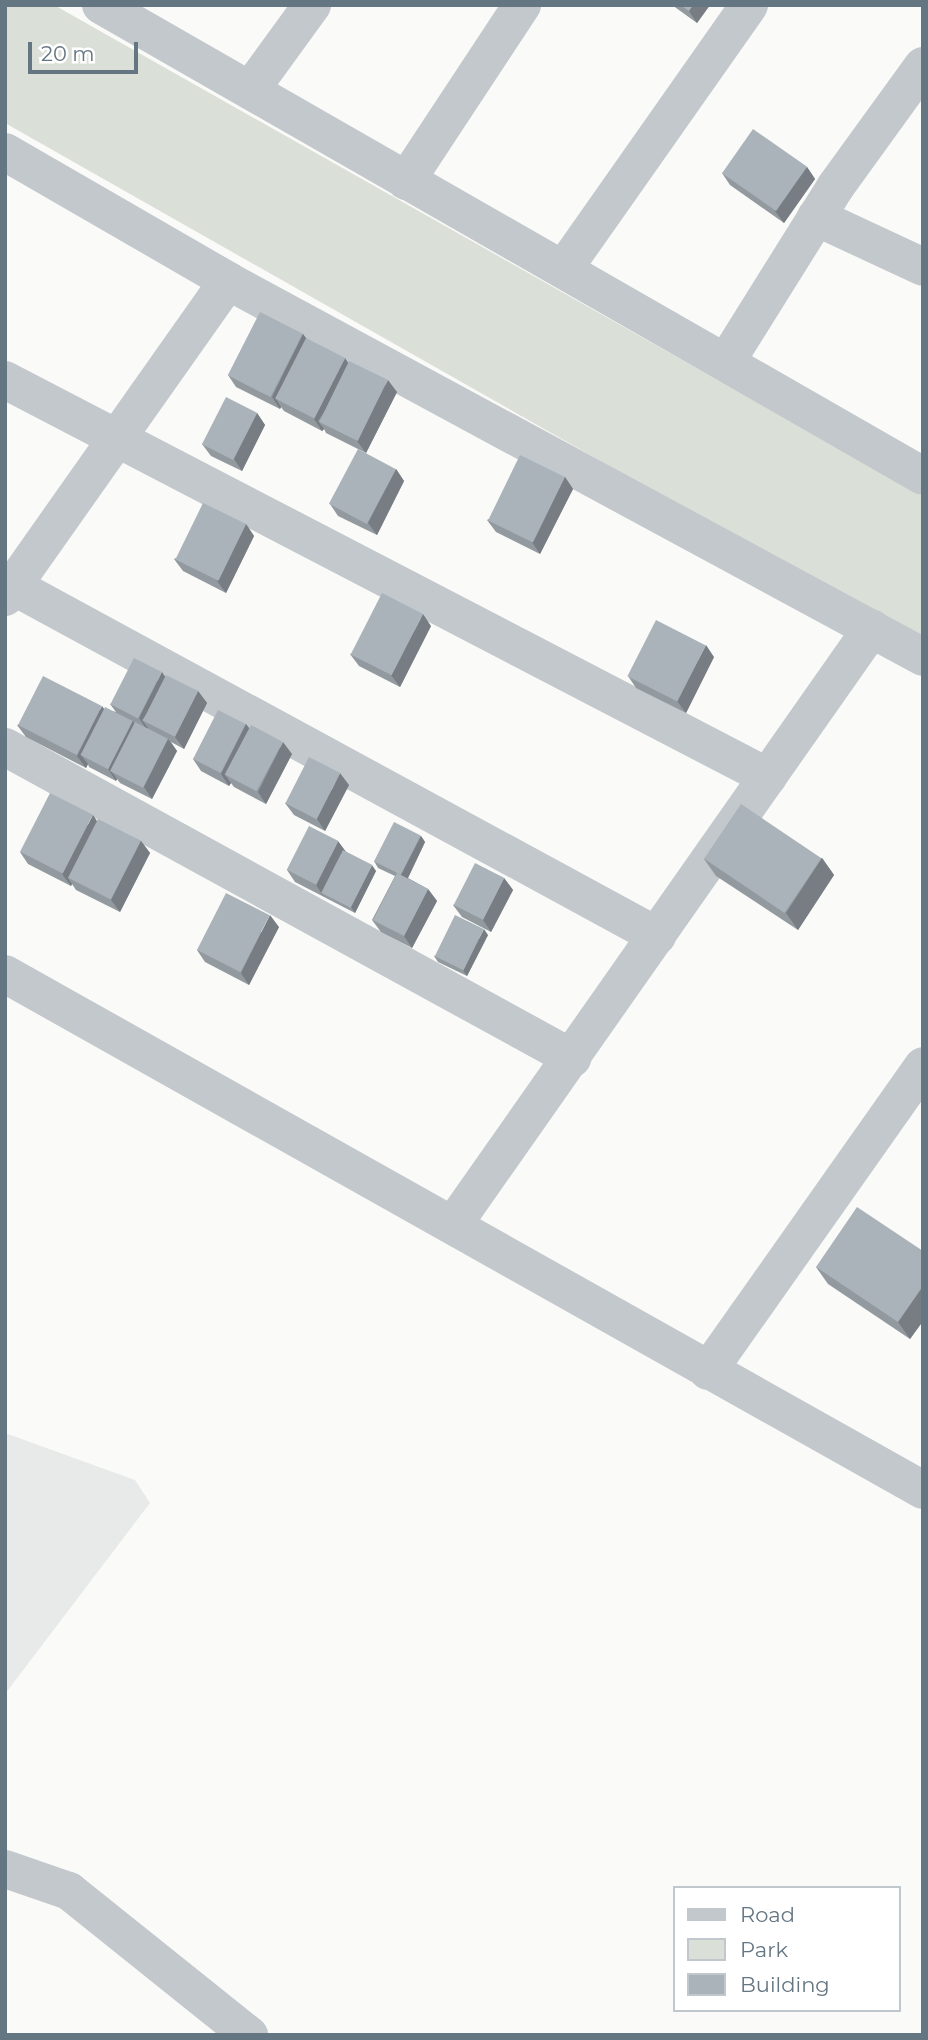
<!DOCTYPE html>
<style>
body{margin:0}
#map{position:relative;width:928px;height:2040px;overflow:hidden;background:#fafaf8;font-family:Montserrat,sans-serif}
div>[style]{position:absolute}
.built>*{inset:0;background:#e8e9e9}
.green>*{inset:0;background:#dadfd7}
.minor>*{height:38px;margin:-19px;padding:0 19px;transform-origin:19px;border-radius:19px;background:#c3c8cc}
.tertiary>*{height:38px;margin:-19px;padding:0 19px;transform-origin:19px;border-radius:19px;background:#c3c8cc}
.wall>*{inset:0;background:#929a9f}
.shaded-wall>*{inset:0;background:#777d82}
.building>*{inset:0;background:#aab3b9;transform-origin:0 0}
span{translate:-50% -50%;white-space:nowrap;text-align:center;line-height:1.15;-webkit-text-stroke:7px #fff;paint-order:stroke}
.frame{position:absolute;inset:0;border:7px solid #657683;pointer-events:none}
.legend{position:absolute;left:673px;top:1886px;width:228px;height:126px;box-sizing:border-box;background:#fff;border:2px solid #c1c8cd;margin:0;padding:9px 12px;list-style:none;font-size:21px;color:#657683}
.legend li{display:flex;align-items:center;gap:14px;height:35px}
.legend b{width:35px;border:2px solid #c1c8cd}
.scale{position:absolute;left:28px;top:42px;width:110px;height:32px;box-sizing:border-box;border:4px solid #657683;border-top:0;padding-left:9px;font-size:21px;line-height:24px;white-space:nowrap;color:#657683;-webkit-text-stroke:5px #fff;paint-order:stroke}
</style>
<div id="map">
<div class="built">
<i style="clip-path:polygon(5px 1433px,135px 1480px,150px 1503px,5px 1694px)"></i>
</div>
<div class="green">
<i style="clip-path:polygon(5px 5px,54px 5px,923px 496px,923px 644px,5px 123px)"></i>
</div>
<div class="minor">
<i style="left:251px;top:89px;width:104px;rotate:-54deg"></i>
<i style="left:406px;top:181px;width:211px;rotate:-56.6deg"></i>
<i style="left:816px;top:217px;width:118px;rotate:25deg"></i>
<i style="left:565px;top:267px;width:320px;rotate:-54.9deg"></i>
<i style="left:726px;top:362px;width:208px;rotate:-58deg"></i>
<i style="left:836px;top:186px;width:148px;rotate:-54.1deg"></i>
<i style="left:5px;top:380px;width:860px;rotate:27.49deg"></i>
<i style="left:13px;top:586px;width:733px;rotate:28.52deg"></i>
<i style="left:5px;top:597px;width:387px;rotate:-54.8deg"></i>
<i style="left:5px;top:747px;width:647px;rotate:28.74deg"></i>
<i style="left:5px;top:974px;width:1053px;rotate:29.34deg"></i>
<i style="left:453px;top:1225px;width:729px;rotate:-54.94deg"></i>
<i style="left:708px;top:1371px;width:373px;rotate:-54.8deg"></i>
<i style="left:5px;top:1869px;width:68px;rotate:19deg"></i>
<i style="left:69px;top:1891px;width:231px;rotate:38.7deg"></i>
</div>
<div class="tertiary">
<i style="left:101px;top:5px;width:947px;rotate:29.81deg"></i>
<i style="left:5px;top:152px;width:258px;rotate:30deg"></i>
<i style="left:228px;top:281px;width:790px;rotate:28.41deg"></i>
</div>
<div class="wall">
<i style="clip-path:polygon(672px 5px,710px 5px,697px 23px)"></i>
<i style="clip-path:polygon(807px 167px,815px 179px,784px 223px,730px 185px,722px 173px)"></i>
<i style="clip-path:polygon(303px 334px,306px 339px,397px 392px,366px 453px,326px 433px,324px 429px,322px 431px,284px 411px,281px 407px,280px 409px,236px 387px,228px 375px)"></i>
<i style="clip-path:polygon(257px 413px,265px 425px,242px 471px,211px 456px,202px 444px)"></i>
<i style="clip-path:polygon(396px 469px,404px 481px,377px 535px,338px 516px,330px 504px)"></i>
<i style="clip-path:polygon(565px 477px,573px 489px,540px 554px,496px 532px,487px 520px)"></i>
<i style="clip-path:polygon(246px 524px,254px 536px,226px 593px,183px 571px,174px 559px)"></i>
<i style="clip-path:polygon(431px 626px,400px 687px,359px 666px,350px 654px)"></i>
<i style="clip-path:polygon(714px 657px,686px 713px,636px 688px,628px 676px)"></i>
<i style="clip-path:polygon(165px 677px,198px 691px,207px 703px,184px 749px,171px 742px,177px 751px,152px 799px,120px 783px,117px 779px,116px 781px,89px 767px,88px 764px,86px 768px,26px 737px,17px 725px,104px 709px,116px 712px,110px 704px)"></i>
<i style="clip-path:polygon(246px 724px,249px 728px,292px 754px,266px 804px,234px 787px,231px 783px,229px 786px,201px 771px,193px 759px)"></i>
<i style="clip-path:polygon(349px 785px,325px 831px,294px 815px,285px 803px)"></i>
<i style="clip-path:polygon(97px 821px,141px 841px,150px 853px,120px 912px,76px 890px,72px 884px,71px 886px,28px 864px,20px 852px)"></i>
<i style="clip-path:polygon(421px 836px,425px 842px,408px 878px,428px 889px,437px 901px,412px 948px,381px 932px,372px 920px,395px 876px,378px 868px,374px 861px)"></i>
<i style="clip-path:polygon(346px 852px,376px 871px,355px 913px,295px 882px,287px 870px)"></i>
<i style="clip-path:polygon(822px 858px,834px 875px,798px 930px,716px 876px,704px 859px)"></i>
<i style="clip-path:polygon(504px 878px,513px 890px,491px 932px,462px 917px,453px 905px)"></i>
<i style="clip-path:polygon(279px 927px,249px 985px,205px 962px,197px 950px)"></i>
<i style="clip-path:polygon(488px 935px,467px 976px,438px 962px,434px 956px)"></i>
<i style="clip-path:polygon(923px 1251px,923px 1321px,910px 1339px,828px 1284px,816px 1267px)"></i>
</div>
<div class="shaded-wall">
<i style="clip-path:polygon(693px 5px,710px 5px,697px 23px,689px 11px)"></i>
<i style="clip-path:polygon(807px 167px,815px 179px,784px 223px,775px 211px)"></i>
<i style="clip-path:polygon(303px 334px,312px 346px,276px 399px,281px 407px,280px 409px,272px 397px)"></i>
<i style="clip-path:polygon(345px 358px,353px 370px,318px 421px,324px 429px,322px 431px,314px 419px)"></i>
<i style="clip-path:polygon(388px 380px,397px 392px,366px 453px,357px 441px)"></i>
<i style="clip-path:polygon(257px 413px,265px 425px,242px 471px,234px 459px)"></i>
<i style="clip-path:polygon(396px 469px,404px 481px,377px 535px,368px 523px)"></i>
<i style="clip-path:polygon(565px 477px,573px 489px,540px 554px,532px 542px)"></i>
<i style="clip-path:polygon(246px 524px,254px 536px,226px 593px,217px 581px)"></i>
<i style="clip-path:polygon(423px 614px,431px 626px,400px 687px,391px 675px)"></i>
<i style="clip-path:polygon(706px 645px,714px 657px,686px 713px,677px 701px)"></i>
<i style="clip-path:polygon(162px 672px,170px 684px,142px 720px,148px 728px,147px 730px,139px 718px)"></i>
<i style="clip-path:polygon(198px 691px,207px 703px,184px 749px,175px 737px)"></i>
<i style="clip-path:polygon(102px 706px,111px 718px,81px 755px,88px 764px,86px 768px,77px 756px)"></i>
<i style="clip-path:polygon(133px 721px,141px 733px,111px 771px,117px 779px,116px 781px,108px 769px)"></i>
<i style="clip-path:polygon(246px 724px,255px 736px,225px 775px,231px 783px,229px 786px,221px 774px)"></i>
<i style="clip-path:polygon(168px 739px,177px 751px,152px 799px,144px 787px)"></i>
<i style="clip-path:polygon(283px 742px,292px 754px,266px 804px,258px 792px)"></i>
<i style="clip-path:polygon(340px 773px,349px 785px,325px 831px,317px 819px)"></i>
<i style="clip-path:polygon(93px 815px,101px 827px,68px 878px,72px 884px,71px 886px,62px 874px)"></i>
<i style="clip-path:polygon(421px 836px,425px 842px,406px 882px,401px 875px)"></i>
<i style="clip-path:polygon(141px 841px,150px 853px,120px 912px,111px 900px)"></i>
<i style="clip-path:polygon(338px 841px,347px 853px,322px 893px,324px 897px,316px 885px)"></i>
<i style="clip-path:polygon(822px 858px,834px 875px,798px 930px,786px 913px)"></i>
<i style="clip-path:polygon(372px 865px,376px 871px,355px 913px,351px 907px)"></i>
<i style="clip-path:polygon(504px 878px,513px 890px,491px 932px,483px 920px)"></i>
<i style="clip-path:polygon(428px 889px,437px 901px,412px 948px,404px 936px)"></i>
<i style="clip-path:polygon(270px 915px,279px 927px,249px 985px,241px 973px)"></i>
<i style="clip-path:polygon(484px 929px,488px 935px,467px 976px,463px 970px)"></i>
<i style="clip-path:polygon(923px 1286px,923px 1321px,910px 1339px,898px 1322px)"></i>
</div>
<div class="building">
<i style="clip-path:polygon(680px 5px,693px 5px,689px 11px)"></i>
<i style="left:753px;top:129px;width:66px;height:54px;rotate:35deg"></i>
<i style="left:260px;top:312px;width:48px;height:71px;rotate:27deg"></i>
<i style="left:306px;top:338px;width:44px;height:68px;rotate:27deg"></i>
<i style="left:349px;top:361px;width:43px;height:68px;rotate:26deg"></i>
<i style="left:226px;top:397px;width:35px;height:53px;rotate:27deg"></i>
<i style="left:358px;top:449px;width:43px;height:62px;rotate:28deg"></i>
<i style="left:520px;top:455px;width:50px;height:73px;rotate:26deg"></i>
<i style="left:203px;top:503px;width:48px;height:63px;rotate:26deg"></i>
<i style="left:382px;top:593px;width:46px;height:69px;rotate:27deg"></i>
<i style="left:656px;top:620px;width:56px;height:63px;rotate:27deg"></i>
<i style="left:134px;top:658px;width:31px;height:52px;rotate:27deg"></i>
<i style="left:166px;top:675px;width:36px;height:51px;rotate:27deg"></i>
<i style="left:43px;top:676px;width:66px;height:55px;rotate:27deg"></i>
<i style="left:105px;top:707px;width:31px;height:54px;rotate:27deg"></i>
<i style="left:218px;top:710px;width:31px;height:55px;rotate:27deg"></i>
<i style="left:135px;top:722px;width:37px;height:55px;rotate:27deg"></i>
<i style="left:251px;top:725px;width:36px;height:56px;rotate:28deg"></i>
<i style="left:309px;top:757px;width:35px;height:52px;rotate:27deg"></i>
<i style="left:50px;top:793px;width:48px;height:66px;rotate:27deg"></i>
<i style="left:741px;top:804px;width:97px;height:66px;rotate:34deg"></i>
<i style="left:98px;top:819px;width:48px;height:66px;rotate:27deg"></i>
<i style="left:394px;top:822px;width:30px;height:44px;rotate:27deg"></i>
<i style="left:309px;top:826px;width:33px;height:49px;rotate:27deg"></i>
<i style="left:343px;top:850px;width:33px;height:48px;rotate:27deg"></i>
<i style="left:475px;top:863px;width:33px;height:47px;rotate:27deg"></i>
<i style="left:397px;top:873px;width:35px;height:53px;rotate:27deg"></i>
<i style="left:226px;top:893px;width:49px;height:64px;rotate:27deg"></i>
<i style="left:455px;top:915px;width:32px;height:46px;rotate:26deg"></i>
<i style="clip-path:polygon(857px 1207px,923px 1251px,923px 1286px,898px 1322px,816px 1267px)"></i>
</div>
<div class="frame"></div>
<ul class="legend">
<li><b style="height:9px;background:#c3c8cc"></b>Road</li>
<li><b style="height:19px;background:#dadfd7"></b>Park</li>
<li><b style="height:19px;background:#aab3b9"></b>Building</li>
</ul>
<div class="scale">20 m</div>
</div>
